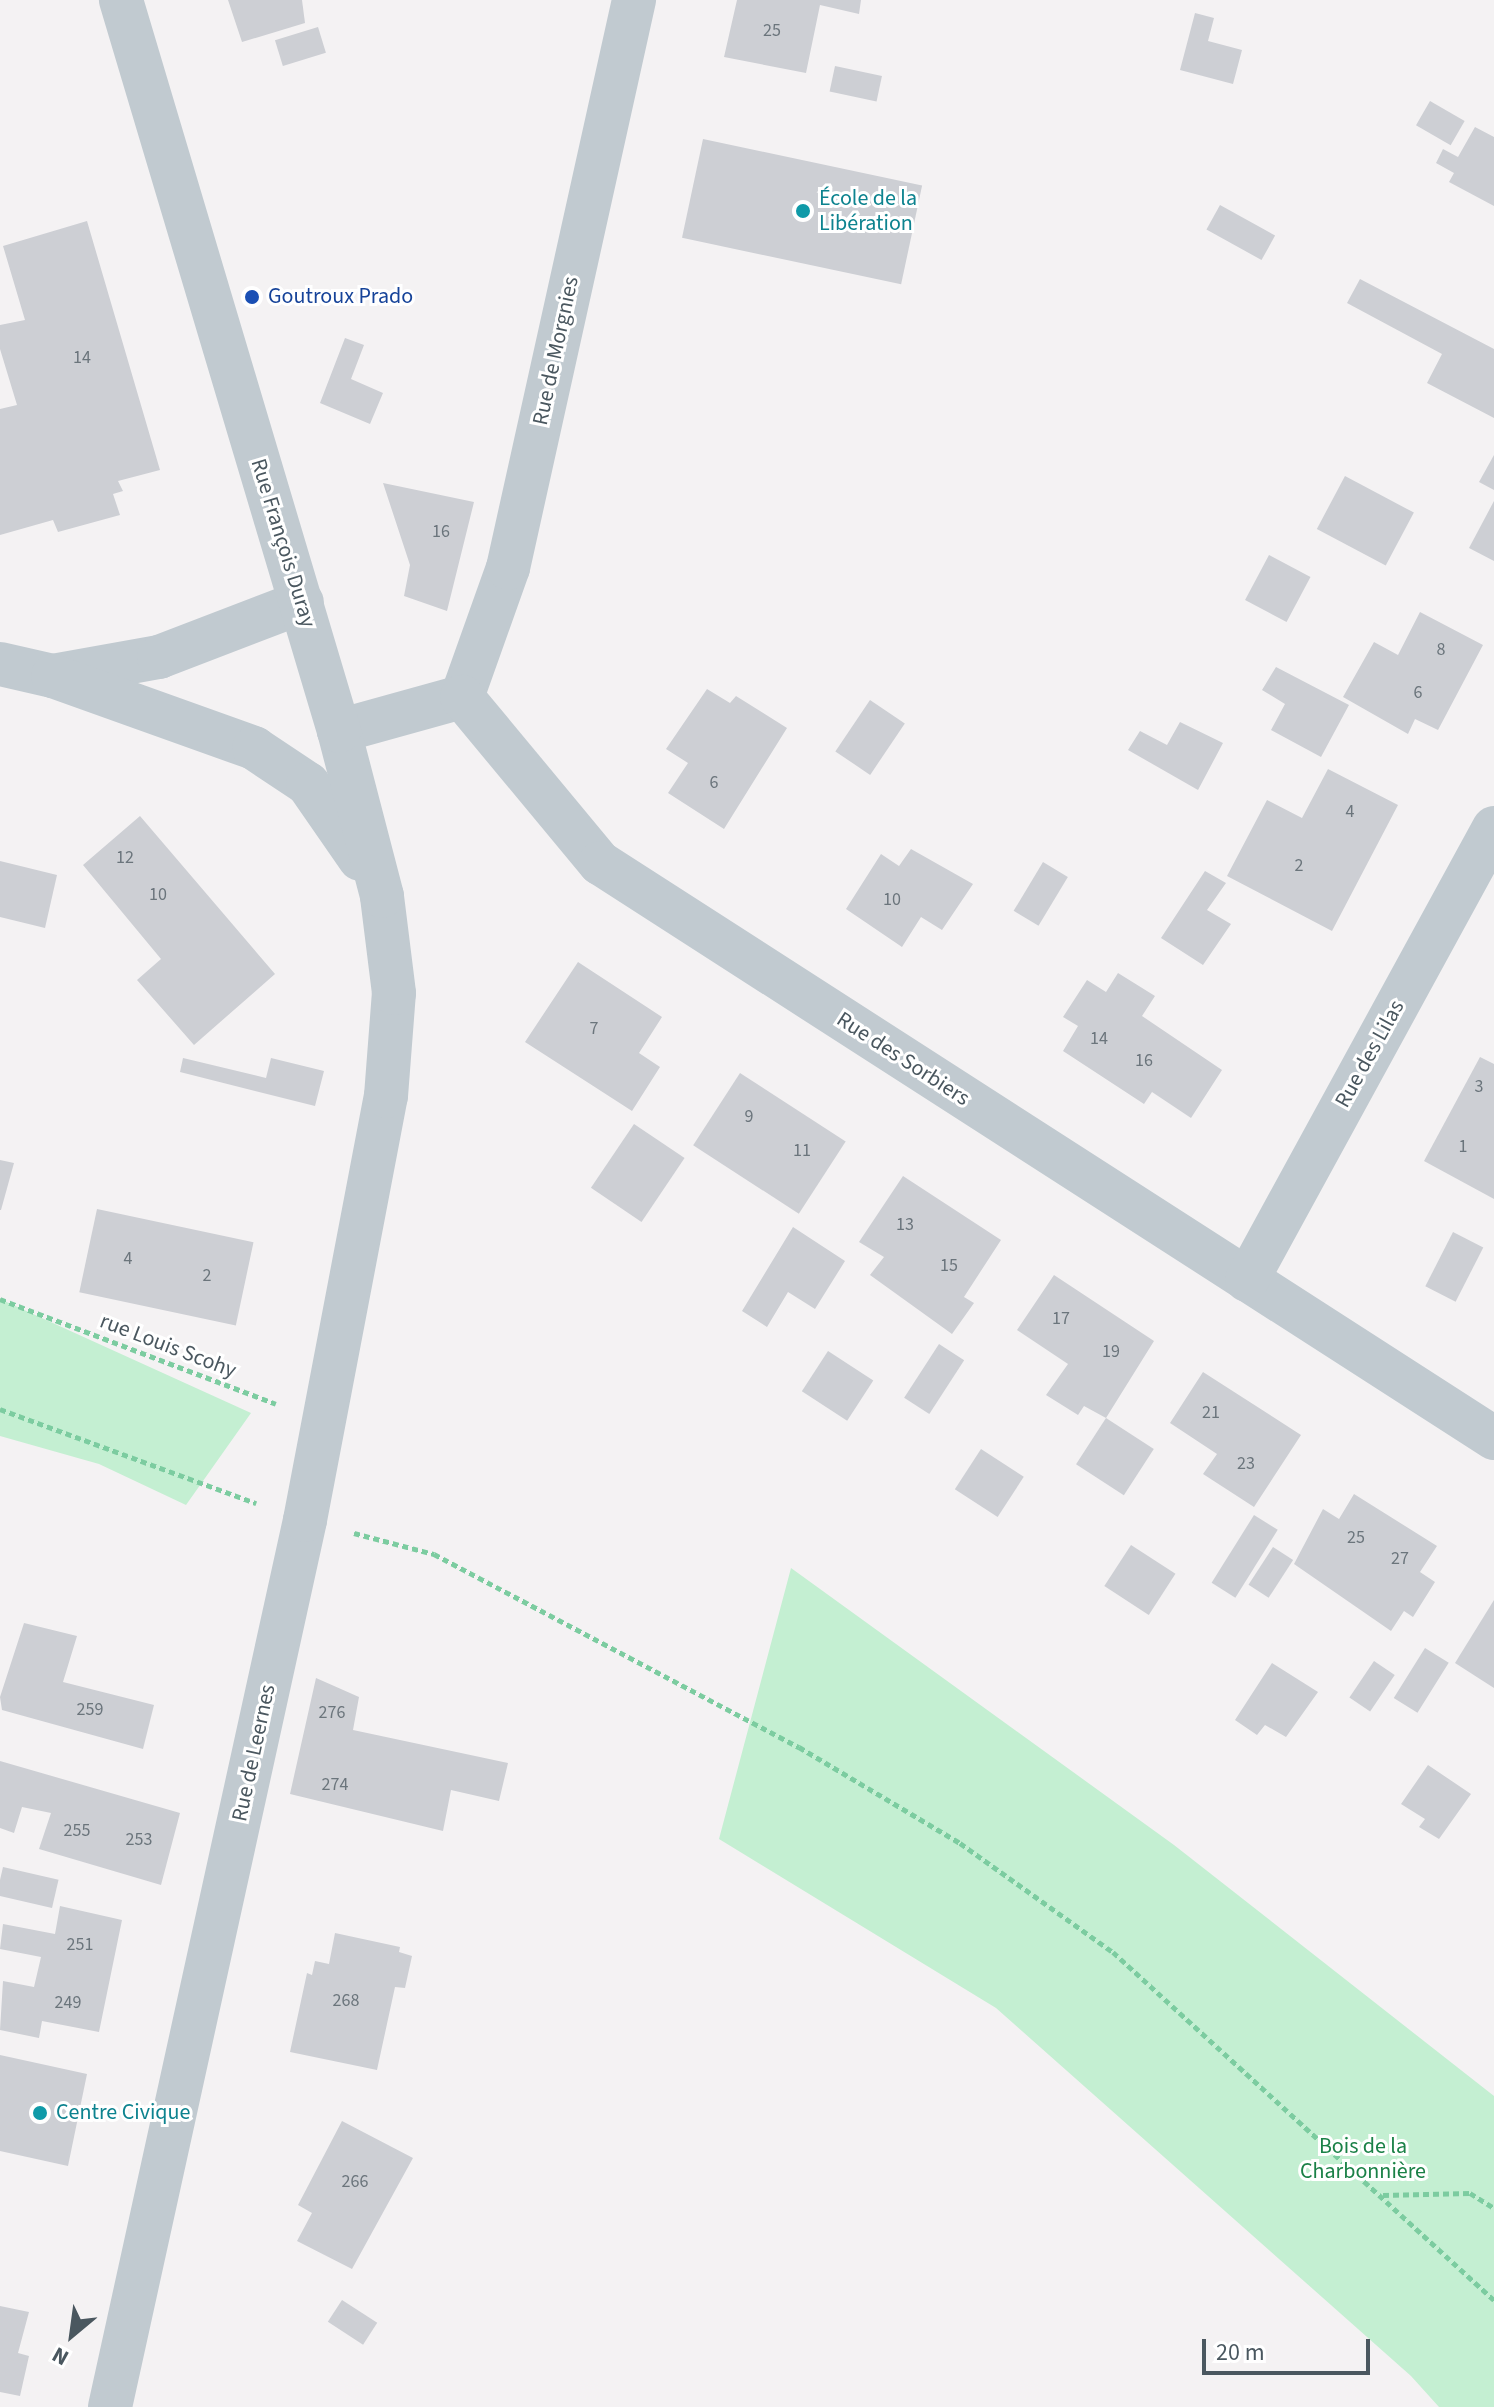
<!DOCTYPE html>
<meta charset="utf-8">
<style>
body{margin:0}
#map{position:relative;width:1494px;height:2407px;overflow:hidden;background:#f4f2f3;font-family:"Source Sans 3",sans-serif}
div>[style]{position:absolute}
.green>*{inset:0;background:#c4efd2}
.building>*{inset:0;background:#cdcfd4;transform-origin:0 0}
.path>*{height:5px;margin-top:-2.5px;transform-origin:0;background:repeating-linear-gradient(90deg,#7ccca0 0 6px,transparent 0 10px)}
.minor>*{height:44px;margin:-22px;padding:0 22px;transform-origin:22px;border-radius:22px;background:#c1cad0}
.dots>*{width:22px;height:22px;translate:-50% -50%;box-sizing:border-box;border:4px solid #fff;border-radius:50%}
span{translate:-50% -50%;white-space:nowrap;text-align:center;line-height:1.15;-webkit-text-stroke:6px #fff;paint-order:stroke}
.number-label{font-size:18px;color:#6b757c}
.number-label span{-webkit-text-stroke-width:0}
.culture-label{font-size:22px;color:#0d838f}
.left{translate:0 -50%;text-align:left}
.transit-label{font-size:22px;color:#164399}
.street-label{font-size:22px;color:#4a575f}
.park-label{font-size:22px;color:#1b8147}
.north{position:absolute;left:32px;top:2295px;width:80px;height:80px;-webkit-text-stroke:6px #fff;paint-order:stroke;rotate:209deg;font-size:22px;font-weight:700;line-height:32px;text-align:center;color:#4a575f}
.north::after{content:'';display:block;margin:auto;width:28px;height:36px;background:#4a575f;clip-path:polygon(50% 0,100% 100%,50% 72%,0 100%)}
.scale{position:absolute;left:1202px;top:2339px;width:168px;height:36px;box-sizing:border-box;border:4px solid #4a575f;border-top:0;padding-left:10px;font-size:24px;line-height:28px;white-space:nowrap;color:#4a575f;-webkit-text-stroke:6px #fff;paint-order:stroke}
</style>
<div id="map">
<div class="green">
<i style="clip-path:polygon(0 1299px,251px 1413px,186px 1505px,99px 1464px,0 1436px)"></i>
<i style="clip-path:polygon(791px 1568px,1174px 1845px,1494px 2096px,1494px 2407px,1439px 2407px,1411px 2376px,996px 2008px,719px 1839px)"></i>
</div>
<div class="building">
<i style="clip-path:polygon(228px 0,302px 0,305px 23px,242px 42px)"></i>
<i style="clip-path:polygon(737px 0,861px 0,859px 14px,820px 5px,806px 73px,724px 57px)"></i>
<i style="clip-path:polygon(1195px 13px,1214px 18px,1208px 41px,1242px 50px,1233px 84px,1180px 70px)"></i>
<i style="left:318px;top:27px;width:27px;height:45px;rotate:73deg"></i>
<i style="left:835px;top:66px;width:48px;height:26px;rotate:12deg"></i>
<i style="left:1430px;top:101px;width:40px;height:28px;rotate:30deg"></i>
<i style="clip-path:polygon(1475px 127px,1494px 137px,1494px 206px,1449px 182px,1454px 173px,1436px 163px,1443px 149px,1458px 157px)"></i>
<i style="left:703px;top:139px;width:224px;height:101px;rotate:12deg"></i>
<i style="left:1220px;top:205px;width:63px;height:28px;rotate:29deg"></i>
<i style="clip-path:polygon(87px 221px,160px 470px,118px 481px,123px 491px,113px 494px,120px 515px,58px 532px,53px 520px,0 535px,0 409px,17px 405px,0 349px,0 325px,25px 320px,3px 246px)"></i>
<i style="clip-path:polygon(1360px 279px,1494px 349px,1494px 418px,1427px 383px,1442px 354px,1347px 303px)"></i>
<i style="clip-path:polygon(345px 338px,364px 345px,351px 379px,383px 393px,370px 424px,320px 403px)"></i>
<i style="clip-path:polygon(1494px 455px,1494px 490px,1479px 482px)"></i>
<i style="left:1345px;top:476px;width:78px;height:60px;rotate:28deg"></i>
<i style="clip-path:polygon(383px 483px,474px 502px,447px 611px,404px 596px,410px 565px)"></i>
<i style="clip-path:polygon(1494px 501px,1494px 561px,1469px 548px)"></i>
<i style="left:1269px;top:555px;width:47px;height:51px;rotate:28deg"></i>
<i style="clip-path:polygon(1420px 612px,1483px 645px,1438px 730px,1415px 719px,1408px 734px,1343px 697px,1374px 642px,1398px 655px)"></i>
<i style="clip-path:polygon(1276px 667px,1349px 705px,1321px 757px,1271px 730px,1285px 704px,1262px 690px)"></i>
<i style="clip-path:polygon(707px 689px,730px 703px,736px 696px,787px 728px,724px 829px,668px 793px,688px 763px,666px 749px)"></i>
<i style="left:870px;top:700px;width:42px;height:62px;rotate:34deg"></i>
<i style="clip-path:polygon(1180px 722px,1223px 743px,1198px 790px,1128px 750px,1140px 731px,1167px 745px)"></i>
<i style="clip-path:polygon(1328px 769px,1398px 805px,1332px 931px,1227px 876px,1267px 800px,1302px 818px)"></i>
<i style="clip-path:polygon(140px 816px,275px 974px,194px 1045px,137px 980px,161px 959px,83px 865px)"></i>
<i style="clip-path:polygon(911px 849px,973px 884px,942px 930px,921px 917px,902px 947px,846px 909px,881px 854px,899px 866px)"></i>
<i style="clip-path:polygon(0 861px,57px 875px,45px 928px,0 917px)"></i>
<i style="left:1043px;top:862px;width:29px;height:57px;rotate:31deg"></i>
<i style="clip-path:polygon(1205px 871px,1226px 883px,1207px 910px,1231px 924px,1203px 965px,1161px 938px)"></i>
<i style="clip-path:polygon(578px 962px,662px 1017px,639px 1053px,660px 1067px,632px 1111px,525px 1042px)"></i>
<i style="clip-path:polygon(1118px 973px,1155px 996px,1142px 1016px,1222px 1070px,1191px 1118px,1152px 1092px,1144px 1104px,1063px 1051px,1078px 1026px,1063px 1017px,1087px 980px,1106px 992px)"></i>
<i style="clip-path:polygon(1480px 1057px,1494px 1064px,1494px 1199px,1424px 1161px)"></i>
<i style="clip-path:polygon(183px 1058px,266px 1078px,271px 1058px,324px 1071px,315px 1106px,180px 1072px)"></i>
<i style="left:740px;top:1073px;width:126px;height:86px;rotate:33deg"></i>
<i style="left:634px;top:1124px;width:61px;height:77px;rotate:34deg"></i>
<i style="clip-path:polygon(0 1160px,14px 1163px,1px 1210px,0 1210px)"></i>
<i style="clip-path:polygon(903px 1176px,1001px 1240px,964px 1297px,974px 1303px,952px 1334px,870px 1275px,884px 1257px,859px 1242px)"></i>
<i style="left:97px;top:1209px;width:160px;height:85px;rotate:12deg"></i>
<i style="clip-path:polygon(793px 1227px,845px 1261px,815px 1309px,788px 1292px,767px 1327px,742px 1311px)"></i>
<i style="left:1453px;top:1232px;width:34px;height:61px;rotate:27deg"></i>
<i style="clip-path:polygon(1054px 1275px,1154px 1341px,1106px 1418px,1084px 1406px,1078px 1415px,1046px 1395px,1068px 1364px,1017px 1330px)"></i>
<i style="left:939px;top:1344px;width:30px;height:64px;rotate:33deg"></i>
<i style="left:828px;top:1351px;width:54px;height:48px;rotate:33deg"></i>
<i style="clip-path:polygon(1203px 1372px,1301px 1435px,1254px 1507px,1203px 1474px,1217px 1454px,1170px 1423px)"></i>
<i style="left:1106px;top:1418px;width:57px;height:55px;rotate:33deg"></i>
<i style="left:981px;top:1449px;width:51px;height:48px;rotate:33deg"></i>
<i style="clip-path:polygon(1354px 1494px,1437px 1546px,1420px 1572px,1435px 1582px,1413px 1617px,1404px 1611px,1391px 1631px,1294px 1564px,1323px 1509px,1339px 1519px)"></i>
<i style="left:1254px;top:1515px;width:28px;height:80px;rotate:32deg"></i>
<i style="left:1131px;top:1545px;width:53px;height:49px;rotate:33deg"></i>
<i style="left:1273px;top:1547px;width:24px;height:45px;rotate:33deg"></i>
<i style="clip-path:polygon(1494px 1600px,1494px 1688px,1455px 1663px)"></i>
<i style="clip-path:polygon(24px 1623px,77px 1636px,63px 1682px,154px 1705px,143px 1749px,2px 1710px,0 1697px)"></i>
<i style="left:1425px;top:1648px;width:28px;height:59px;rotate:32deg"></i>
<i style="left:1374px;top:1661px;width:25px;height:44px;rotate:34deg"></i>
<i style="clip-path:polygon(1272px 1663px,1318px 1692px,1286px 1737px,1265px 1725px,1257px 1735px,1235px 1720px)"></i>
<i style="clip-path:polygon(316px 1678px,359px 1697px,353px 1730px,508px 1763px,499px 1801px,451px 1790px,443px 1831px,290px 1794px)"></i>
<i style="clip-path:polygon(0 1761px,180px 1813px,161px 1885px,39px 1849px,51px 1813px,22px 1807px,14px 1833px,0 1828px)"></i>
<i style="clip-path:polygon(1428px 1765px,1471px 1794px,1439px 1839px,1419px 1827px,1425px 1819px,1401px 1804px)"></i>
<i style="left:3px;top:1867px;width:57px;height:29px;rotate:13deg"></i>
<i style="clip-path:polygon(60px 1906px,122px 1920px,99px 2032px,42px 2021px,39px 2038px,0 2030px,3px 1981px,34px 1987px,41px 1957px,0 1949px,3px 1924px,55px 1934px)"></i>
<i style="clip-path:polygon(335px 1933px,400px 1947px,399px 1952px,412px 1956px,405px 1988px,395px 1987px,377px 2070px,290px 2052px,307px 1973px,312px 1975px,315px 1961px,329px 1964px)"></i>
<i style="clip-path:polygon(0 2055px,87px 2074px,68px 2166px,0 2151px)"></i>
<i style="clip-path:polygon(342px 2121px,413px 2158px,352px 2269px,297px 2241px,312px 2213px,298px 2205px)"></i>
<i style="left:342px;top:2300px;width:42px;height:26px;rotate:33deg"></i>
<i style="clip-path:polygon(0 2306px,29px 2312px,18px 2353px,29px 2356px,20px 2396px,0 2392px)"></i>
</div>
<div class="path">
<i style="left:0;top:1299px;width:295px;rotate:20.8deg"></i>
<i style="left:0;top:1409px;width:273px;rotate:20.2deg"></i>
<i style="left:354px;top:1533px;width:83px;rotate:14.7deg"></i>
<i style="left:434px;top:1554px;width:413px;rotate:27.9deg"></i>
<i style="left:799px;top:1747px;width:187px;rotate:30.8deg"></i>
<i style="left:960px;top:1843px;width:188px;rotate:35.5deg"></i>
<i style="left:1113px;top:1952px;width:516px;rotate:42.41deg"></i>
<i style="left:1383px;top:2195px;width:87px;rotate:-1.3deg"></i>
<i style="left:1470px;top:2193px;width:28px;rotate:32deg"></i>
</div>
<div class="minor">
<i style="left:0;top:664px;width:54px;rotate:12.8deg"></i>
<i style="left:53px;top:676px;width:108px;rotate:-10.2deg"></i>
<i style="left:159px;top:657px;width:153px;rotate:-21deg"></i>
<i style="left:53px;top:676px;width:214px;rotate:19.7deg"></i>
<i style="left:254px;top:748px;width:65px;rotate:33.7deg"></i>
<i style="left:308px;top:784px;width:91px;rotate:55.3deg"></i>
<i style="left:462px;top:697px;width:137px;rotate:-70.4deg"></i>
<i style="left:508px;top:568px;width:582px;rotate:-77.49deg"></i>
<i style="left:339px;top:731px;width:128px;rotate:-15.5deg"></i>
<i style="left:462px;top:697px;width:216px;rotate:50.3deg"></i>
<i style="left:600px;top:863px;width:1063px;rotate:32.75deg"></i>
<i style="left:1247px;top:1280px;width:515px;rotate:-61.35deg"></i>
<i style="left:110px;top:2407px;width:908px;rotate:-77.6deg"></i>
<i style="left:305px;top:1520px;width:432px;rotate:-79.2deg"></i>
<i style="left:386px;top:1096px;width:103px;rotate:-85.6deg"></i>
<i style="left:394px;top:993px;width:98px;rotate:-97.1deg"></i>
<i style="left:382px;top:896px;width:171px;rotate:-104.6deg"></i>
<i style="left:339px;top:731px;width:763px;rotate:-106.61deg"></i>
</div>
<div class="dots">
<i style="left:803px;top:211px;background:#0f9aa8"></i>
<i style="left:252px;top:297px;background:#1a4fb4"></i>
<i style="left:40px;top:2113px;background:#0f9aa8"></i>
</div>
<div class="number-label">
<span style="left:772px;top:31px">25</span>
<span style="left:82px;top:358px">14</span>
<span style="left:441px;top:532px">16</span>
<span style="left:1441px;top:650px">8</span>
<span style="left:1418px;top:693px">6</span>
<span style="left:714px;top:783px">6</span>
<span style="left:1350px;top:812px">4</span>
<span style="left:125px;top:858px">12</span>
<span style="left:1299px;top:866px">2</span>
<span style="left:158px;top:895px">10</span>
<span style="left:892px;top:900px">10</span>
<span style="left:594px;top:1029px">7</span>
<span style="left:1099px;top:1039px">14</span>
<span style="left:1144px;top:1061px">16</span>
<span style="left:1479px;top:1087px">3</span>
<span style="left:749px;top:1117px">9</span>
<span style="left:1463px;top:1147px">1</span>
<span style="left:802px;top:1151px">11</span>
<span style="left:905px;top:1225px">13</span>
<span style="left:128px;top:1259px">4</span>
<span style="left:949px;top:1266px">15</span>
<span style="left:207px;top:1276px">2</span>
<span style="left:1061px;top:1319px">17</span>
<span style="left:1111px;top:1352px">19</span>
<span style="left:1211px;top:1413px">21</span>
<span style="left:1246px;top:1464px">23</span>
<span style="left:1356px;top:1538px">25</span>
<span style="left:1400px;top:1559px">27</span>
<span style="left:90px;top:1710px">259</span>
<span style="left:332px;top:1713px">276</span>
<span style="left:335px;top:1785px">274</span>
<span style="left:77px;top:1831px">255</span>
<span style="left:139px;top:1840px">253</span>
<span style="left:80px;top:1945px">251</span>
<span style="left:346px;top:2001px">268</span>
<span style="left:68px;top:2003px">249</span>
<span style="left:355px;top:2182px">266</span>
</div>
<div class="culture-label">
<span class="left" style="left:819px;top:211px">École de la<br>Libération</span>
<span class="left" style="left:56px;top:2113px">Centre Civique</span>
</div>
<div class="transit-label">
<span class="left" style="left:268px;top:297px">Goutroux Prado</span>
</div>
<div class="street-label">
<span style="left:556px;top:351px;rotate:-78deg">Rue de Morgnies</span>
<span style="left:283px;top:543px;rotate:73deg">Rue François Duray</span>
<span style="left:1370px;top:1054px;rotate:-61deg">Rue des Lilas</span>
<span style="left:903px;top:1059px;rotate:33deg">Rue des Sorbiers</span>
<span style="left:168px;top:1346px;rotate:21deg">rue Louis Scohy</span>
<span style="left:254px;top:1753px;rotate:-78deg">Rue de Leernes</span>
</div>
<div class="park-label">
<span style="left:1363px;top:2159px">Bois de la<br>Charbonnière</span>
</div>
<div class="north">N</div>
<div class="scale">20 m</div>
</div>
